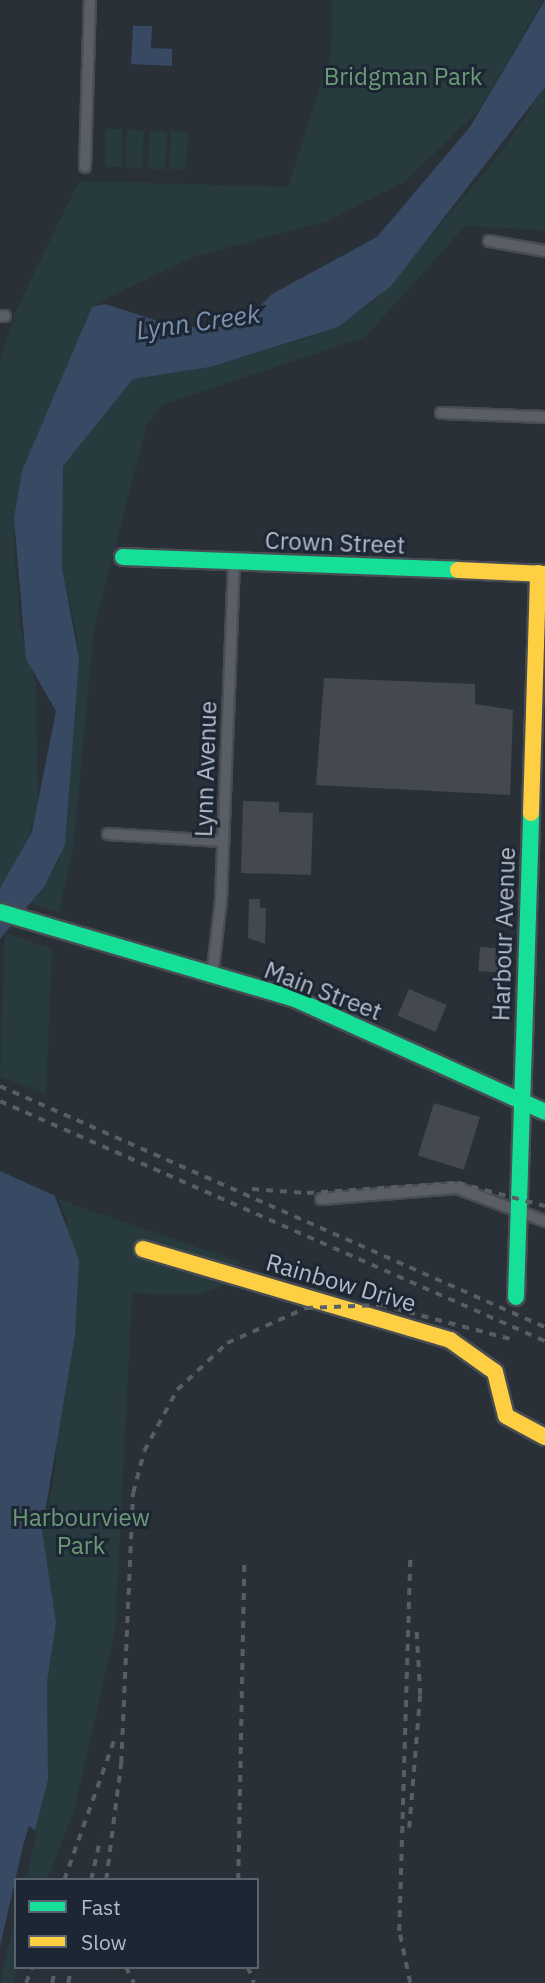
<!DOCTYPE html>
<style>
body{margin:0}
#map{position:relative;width:545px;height:1983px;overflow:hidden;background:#2a3038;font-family:"IBM Plex Sans",sans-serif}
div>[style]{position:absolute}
.green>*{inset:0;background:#273a3e;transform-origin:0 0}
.water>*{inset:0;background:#384963}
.pier>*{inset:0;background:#2a3038}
.building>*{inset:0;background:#444950;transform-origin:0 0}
.roads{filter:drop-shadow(2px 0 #484c53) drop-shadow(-2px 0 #484c53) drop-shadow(0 2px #484c53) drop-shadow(0 -2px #484c53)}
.street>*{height:10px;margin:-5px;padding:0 5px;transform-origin:5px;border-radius:5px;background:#5a5e66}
.fast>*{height:16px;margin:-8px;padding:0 8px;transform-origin:8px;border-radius:8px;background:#16e098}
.slow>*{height:16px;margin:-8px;padding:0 8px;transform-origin:8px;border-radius:8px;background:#ffcf43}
.rail>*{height:3.5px;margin-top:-1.75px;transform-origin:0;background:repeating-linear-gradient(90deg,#595d64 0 7px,transparent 0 14px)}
span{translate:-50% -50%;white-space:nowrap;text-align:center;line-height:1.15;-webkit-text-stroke:6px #1d2633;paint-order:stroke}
.park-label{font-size:24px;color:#6b9a76}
.street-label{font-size:24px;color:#b4bcc9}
.water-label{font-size:26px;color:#7c92b1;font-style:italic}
.legend{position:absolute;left:14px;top:1878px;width:245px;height:91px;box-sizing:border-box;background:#1d2633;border:2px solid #59626f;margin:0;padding:9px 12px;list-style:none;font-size:21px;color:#b4bcc9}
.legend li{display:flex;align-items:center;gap:14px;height:35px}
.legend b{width:35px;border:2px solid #59626f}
</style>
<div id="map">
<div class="green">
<i style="clip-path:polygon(332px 0,543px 0,480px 109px,406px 181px,325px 222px,195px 256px,97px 303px,86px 319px,18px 491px,14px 546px,21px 632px,36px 684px,38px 810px,22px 854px,0 888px,0 360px,16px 311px,79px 181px,288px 187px,331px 54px)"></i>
<i style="clip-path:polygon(545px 87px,545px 230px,465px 226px,365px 337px,162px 405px,146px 427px,94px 629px,73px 848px,59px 912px,32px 903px,59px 861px,66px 834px,78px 641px,62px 567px,63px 466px,133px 379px,210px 367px,313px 336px,373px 303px,500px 154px)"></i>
<i style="left:105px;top:129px;width:17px;height:38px"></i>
<i style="left:127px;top:130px;width:17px;height:38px;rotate:3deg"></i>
<i style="left:150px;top:131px;width:17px;height:38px;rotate:3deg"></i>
<i style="left:171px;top:131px;width:17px;height:38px;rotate:3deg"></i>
<i style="clip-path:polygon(5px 933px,52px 949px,46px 1095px,0 1076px)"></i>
<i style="clip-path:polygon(58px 1199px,240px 1262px,234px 1281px,200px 1295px,132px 1293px,115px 1631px,74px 1811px,47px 1880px,22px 1880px,48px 1780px,47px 1682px,56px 1623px,42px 1530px,55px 1474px,67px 1219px)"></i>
<i style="clip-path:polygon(16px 1905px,18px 1967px,14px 1983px,0 1983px)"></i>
</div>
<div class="water">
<i style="clip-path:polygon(545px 0,545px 87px,391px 286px,338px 327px,210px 367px,133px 379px,63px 466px,62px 567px,79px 659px,65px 845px,44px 887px,0 939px,0 888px,32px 832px,56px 711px,26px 659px,14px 518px,22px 471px,92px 307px,105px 304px,177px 327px,240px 327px,272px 294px,377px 237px,470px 127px)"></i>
<i style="clip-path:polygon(133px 26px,152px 26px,151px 48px,172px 49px,172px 66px,131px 64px)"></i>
<i style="clip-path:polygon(0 1087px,46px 1173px,79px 1260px,75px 1335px,42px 1530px,56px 1623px,47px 1682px,48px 1780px,22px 1880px,16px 1880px,0 1968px)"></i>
</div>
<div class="pier">
<i style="clip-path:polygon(0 1083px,33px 1139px,62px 1199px,0 1171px)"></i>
<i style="clip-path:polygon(29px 1826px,37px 1832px,26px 1880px,16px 1880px,16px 1920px,0 1972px,0 1946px,23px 1846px)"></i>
</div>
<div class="building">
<i style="clip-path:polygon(324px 678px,475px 684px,475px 704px,513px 710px,510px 795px,316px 785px)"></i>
<i style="clip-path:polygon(243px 801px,279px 802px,279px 812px,313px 813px,311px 875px,241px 873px)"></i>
<i style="clip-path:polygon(249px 899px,260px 899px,260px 908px,266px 908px,265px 944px,248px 938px)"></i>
<i style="left:480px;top:947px;width:29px;height:24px;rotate:4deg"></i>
<i style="left:409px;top:989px;width:41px;height:29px;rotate:23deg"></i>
<i style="left:434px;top:1103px;width:48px;height:55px;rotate:17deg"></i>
</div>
<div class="roads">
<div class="street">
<i style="left:85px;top:167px;width:167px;rotate:-88.3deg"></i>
<i style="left:489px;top:241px;width:57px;rotate:10.1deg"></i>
<i style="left:0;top:316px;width:5px"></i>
<i style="left:441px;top:413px;width:104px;rotate:2.2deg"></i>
<i style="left:108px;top:834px;width:116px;rotate:3.5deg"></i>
<i style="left:212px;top:977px;width:78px;rotate:-83.3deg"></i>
<i style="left:221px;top:900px;width:338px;rotate:-87.8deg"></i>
<i style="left:321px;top:1199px;width:136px;rotate:-4.6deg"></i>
<i style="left:457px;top:1188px;width:94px;rotate:20.6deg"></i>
</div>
<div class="fast">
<i style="left:123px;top:557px;width:335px;rotate:2.2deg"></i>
<i style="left:0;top:912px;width:308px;rotate:16.4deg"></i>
<i style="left:295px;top:999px;width:274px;rotate:24.3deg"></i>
<i style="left:516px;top:1297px;width:484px;rotate:-88.2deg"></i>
</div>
<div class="slow">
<i style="left:458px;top:570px;width:87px;rotate:2.6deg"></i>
<i style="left:531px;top:813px;width:240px;rotate:-88.3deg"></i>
<i style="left:143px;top:1249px;width:320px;rotate:16.5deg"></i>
<i style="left:450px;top:1340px;width:55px;rotate:35.4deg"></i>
<i style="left:495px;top:1372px;width:45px;rotate:76deg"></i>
<i style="left:506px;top:1416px;width:44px;rotate:28.3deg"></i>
</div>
</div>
<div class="rail">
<i style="left:0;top:1086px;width:596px;rotate:23.86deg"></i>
<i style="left:0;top:1101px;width:596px;rotate:23.77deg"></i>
<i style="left:252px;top:1189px;width:55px;rotate:4.2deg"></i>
<i style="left:307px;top:1193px;width:151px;rotate:-3.8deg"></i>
<i style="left:458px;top:1183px;width:90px;rotate:14.8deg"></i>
<i style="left:409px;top:1828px;width:133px;rotate:-85.3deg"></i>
<i style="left:420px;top:1695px;width:69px;rotate:-93.3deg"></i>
<i style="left:64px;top:1880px;width:154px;rotate:-70.3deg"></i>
<i style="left:91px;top:1880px;width:42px;rotate:-77.6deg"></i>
<i style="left:106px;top:1880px;width:118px;rotate:-82.7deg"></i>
<i style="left:121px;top:1763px;width:270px;rotate:-87.5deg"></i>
<i style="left:133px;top:1493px;width:43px;rotate:-75.3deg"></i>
<i style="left:144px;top:1451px;width:69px;rotate:-61.6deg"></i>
<i style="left:177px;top:1390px;width:69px;rotate:-43.2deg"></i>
<i style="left:227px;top:1343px;width:86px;rotate:-23.9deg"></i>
<i style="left:306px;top:1308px;width:75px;rotate:-2.3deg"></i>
<i style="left:381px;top:1305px;width:138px;rotate:14.7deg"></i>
<i style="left:238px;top:1880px;width:320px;rotate:-88.9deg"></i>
<i style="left:126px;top:1967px;width:18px;rotate:63deg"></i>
<i style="left:248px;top:1967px;width:17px;rotate:69deg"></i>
<i style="left:26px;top:1983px;width:17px;rotate:-69deg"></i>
<i style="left:52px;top:1983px;width:16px;rotate:-79deg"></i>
<i style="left:68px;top:1983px;width:16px;rotate:-79deg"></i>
<i style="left:410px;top:1983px;width:53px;rotate:-101.9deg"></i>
<i style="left:399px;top:1931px;width:378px;rotate:-88.3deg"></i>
</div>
<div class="park-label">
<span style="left:403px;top:77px">Bridgman Park</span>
<span style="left:81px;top:1532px">Harbourview<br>Park</span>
</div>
<div class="street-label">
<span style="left:335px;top:543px;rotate:2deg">Crown Street</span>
<span style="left:206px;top:769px;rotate:-88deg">Lynn Avenue</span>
<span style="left:504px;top:934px;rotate:-88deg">Harbour Avenue</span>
<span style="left:323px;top:991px;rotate:21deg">Main Street</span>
<span style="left:341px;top:1283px;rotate:16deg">Rainbow Drive</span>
</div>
<div class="water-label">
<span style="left:198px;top:322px;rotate:-8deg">Lynn Creek</span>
</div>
<ul class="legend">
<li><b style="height:9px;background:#16e098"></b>Fast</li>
<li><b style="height:9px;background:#ffcf43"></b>Slow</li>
</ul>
</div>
